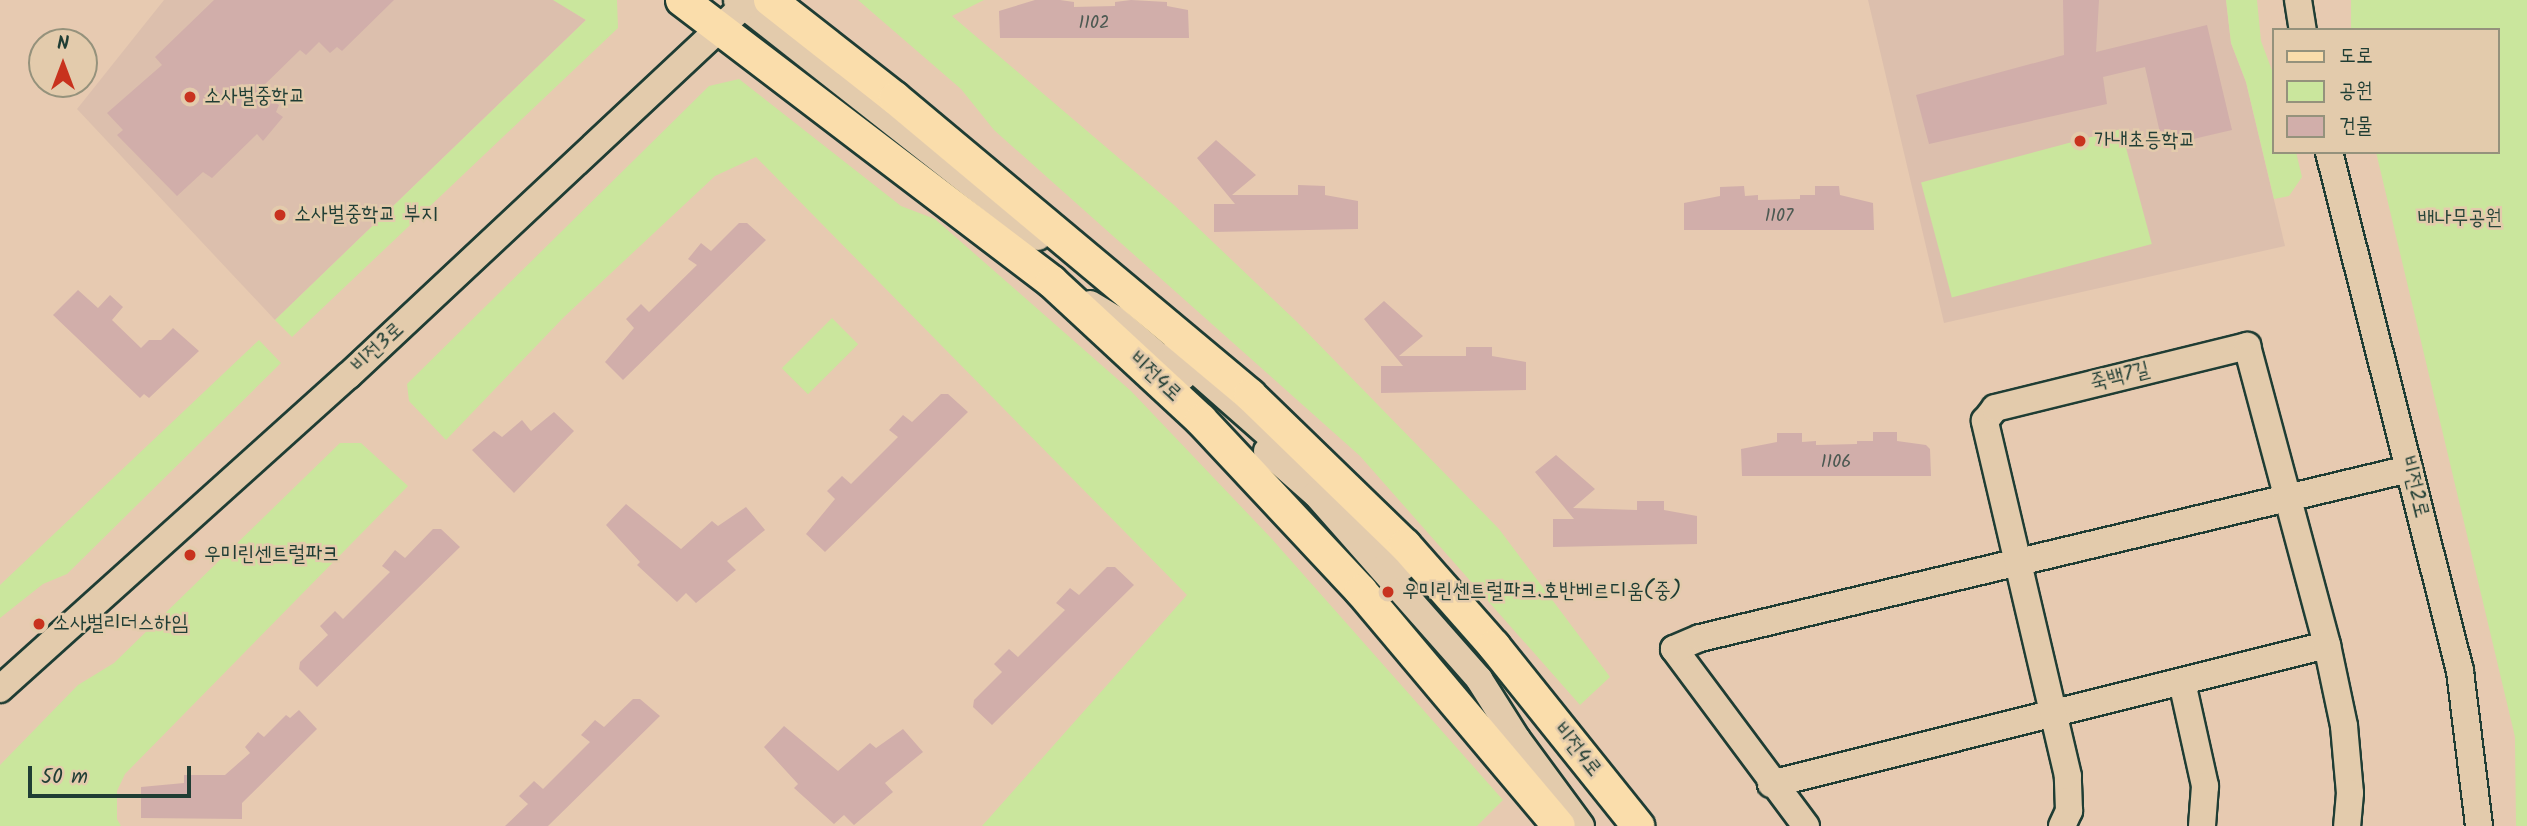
<!DOCTYPE html>
<meta charset="utf-8">
<style>
body{margin:0}
#map{position:relative;width:2527px;height:826px;overflow:hidden;background:#e7cab1;font-family:Kalam,"Poor Story",sans-serif}
div>[style]{position:absolute}
.built>*{inset:0;background:#dcbfad}
.green>*{inset:0;background:#cae69d;transform-origin:0 0}
.building>*{inset:0;background:#d1aeaa}
.roads{filter:drop-shadow(2px 0 #1f3d34) drop-shadow(-2px 0 #1f3d34) drop-shadow(0 2px #1f3d34) drop-shadow(0 -2px #1f3d34)}
.minor>*{height:26px;margin:-13px;padding:0 13px;transform-origin:13px;border-radius:13px;background:#e3cbac}
.major>*{height:32px;margin:-16px;padding:0 16px;transform-origin:16px;border-radius:16px;background:#faddab}
.dots>*{width:19px;height:19px;translate:-50% -50%;box-sizing:border-box;border:4px solid #e3cbac;border-radius:50%}
span{translate:-50% -50%;white-space:nowrap;text-align:center;line-height:1.15;-webkit-text-stroke:5px #e3cbac;paint-order:stroke}
.number-label{font-size:18px;color:#4c5952}
.number-label span{-webkit-text-stroke-width:0}
.poi-label{font-size:21px;color:#1f3d34}
.left{translate:0 -50%;text-align:left}
.park-label{font-size:21px;color:#284539}
.street-label{font-size:21px;color:#1f3d34}
.legend{position:absolute;left:2272px;top:28px;width:228px;height:126px;box-sizing:border-box;background:#e3cbac;border:2px solid #95927c;margin:0;padding:9px 12px;list-style:none;font-size:21px;color:#1f3d34}
.legend li{display:flex;align-items:center;gap:14px;height:35px}
.legend b{width:35px;border:2px solid #95927c}
.north{position:absolute;left:28px;top:28px;width:70px;height:70px;box-sizing:border-box;background:#e3cbac;border:2px solid #95927c;border-radius:50%;rotate:0deg;font-size:19px;font-weight:700;line-height:28px;text-align:center;color:#1f3d34}
.north::after{content:'';display:block;margin:auto;width:24px;height:32px;background:#c8321e;clip-path:polygon(50% 0,100% 100%,50% 72%,0 100%)}
.scale{position:absolute;left:28px;top:766px;width:163px;height:32px;box-sizing:border-box;border:4px solid #1f3d34;border-top:0;padding-left:9px;font-size:21px;line-height:24px;white-space:nowrap;color:#1f3d34;-webkit-text-stroke:5px #e3cbac;paint-order:stroke}
</style>
<div id="map">
<div class="built">
<i style="clip-path:polygon(164px 0,554px 0,586px 20px,275px 320px,77px 109px)"></i>
<i style="clip-path:polygon(1868px 0,2226px 0,2231px 43px,2246px 82px,2285px 246px,1944px 323px)"></i>
</div>
<div class="green">
<i style="clip-path:polygon(553px 0,617px 0,618px 28px,292px 337px,275px 320px,586px 20px)"></i>
<i style="clip-path:polygon(858px 0,984px 0,952px 16px,1174px 205px,1297px 322px,1499px 529px,1610px 677px,1580px 705px,1360px 456px,994px 130px,961px 89px)"></i>
<i style="clip-path:polygon(2226px 0,2257px 0,2261px 41px,2273px 73px,2273px 152px,2296px 152px,2302px 177px,2289px 196px,2274px 199px,2246px 82px,2231px 43px)"></i>
<i style="clip-path:polygon(2351px 0,2527px 0,2527px 826px,2516px 826px,2515px 737px,2376px 152px,2497px 152px,2497px 30px,2351px 30px)"></i>
<i style="clip-path:polygon(739px 79px,901px 206px,935px 219px,1131px 391px,1271px 538px,1503px 800px,1477px 826px,982px 826px,1187px 595px,756px 157px,715px 176px,564px 317px,446px 440px,409px 401px,407px 384px,709px 86px)"></i>
<i style="left:2121px;top:129px;width:119px;height:207px;rotate:75deg"></i>
<i style="left:832px;top:318px;width:37px;height:71px;rotate:45deg"></i>
<i style="clip-path:polygon(259px 340px,281px 363px,67px 574px,43px 584px,0 618px,0 585px)"></i>
<i style="clip-path:polygon(340px 443px,361px 443px,408px 486px,125px 774px,117px 791px,117px 819px,121px 826px,0 826px,0 765px,78px 685px,114px 663px)"></i>
</div>
<div class="building">
<i style="clip-path:polygon(214px 0,394px 0,342px 51px,337px 47px,330px 53px,319px 42px,306px 55px,300px 50px,257px 92px,279px 105px,276px 112px,283px 117px,263px 141px,257px 134px,212px 178px,203px 172px,177px 196px,117px 135px,123px 130px,107px 113px,162px 65px,155px 57px)"></i>
<i style="clip-path:polygon(1035px 0,1060px 0,1074px 2px,1074px 7px,1115px 6px,1115px 2px,1131px 0,1167px 2px,1167px 6px,1188px 10px,1189px 38px,1000px 38px,999px 11px)"></i>
<i style="clip-path:polygon(2063px 0,2099px 0,2096px 52px,2207px 25px,2232px 130px,2163px 146px,2145px 67px,2103px 77px,2107px 104px,1929px 144px,1916px 95px,2064px 55px)"></i>
<i style="clip-path:polygon(1216px 140px,1256px 175px,1232px 195px,1298px 195px,1298px 185px,1325px 186px,1325px 195px,1358px 201px,1358px 229px,1214px 232px,1214px 204px,1235px 204px,1197px 158px)"></i>
<i style="clip-path:polygon(1744px 186px,1745px 196px,1758px 195px,1758px 200px,1800px 199px,1800px 195px,1815px 195px,1815px 186px,1839px 186px,1840px 195px,1873px 203px,1874px 230px,1684px 230px,1684px 203px,1720px 196px,1720px 187px)"></i>
<i style="clip-path:polygon(739px 223px,747px 223px,766px 240px,623px 380px,605px 362px,634px 328px,626px 319px,641px 304px,649px 312px,697px 265px,688px 259px,701px 243px,711px 251px)"></i>
<i style="clip-path:polygon(78px 290px,98px 308px,110px 295px,123px 307px,112px 320px,141px 348px,149px 340px,161px 340px,173px 328px,199px 351px,149px 398px,144px 394px,140px 398px,53px 315px)"></i>
<i style="clip-path:polygon(1384px 301px,1423px 336px,1399px 356px,1466px 356px,1466px 347px,1492px 347px,1492px 356px,1526px 362px,1526px 390px,1381px 393px,1381px 366px,1403px 366px,1364px 319px)"></i>
<i style="clip-path:polygon(941px 394px,948px 394px,968px 412px,825px 552px,806px 534px,835px 499px,827px 491px,842px 476px,851px 484px,898px 437px,889px 430px,903px 415px,912px 422px)"></i>
<i style="clip-path:polygon(554px 412px,574px 431px,514px 493px,472px 450px,494px 431px,502px 437px,522px 420px,531px 431px)"></i>
<i style="clip-path:polygon(1873px 432px,1897px 432px,1897px 441px,1926px 445px,1930px 449px,1931px 476px,1742px 476px,1741px 449px,1777px 442px,1777px 433px,1802px 433px,1802px 442px,1816px 441px,1816px 445px,1857px 444px,1857px 441px,1873px 441px)"></i>
<i style="clip-path:polygon(1556px 455px,1595px 489px,1573px 508px,1637px 510px,1637px 501px,1664px 501px,1664px 510px,1697px 516px,1697px 544px,1553px 547px,1553px 519px,1574px 519px,1535px 472px)"></i>
<i style="clip-path:polygon(626px 504px,681px 549px,712px 521px,718px 526px,746px 507px,765px 530px,727px 561px,736px 570px,696px 603px,686px 593px,677px 602px,637px 565px,640px 562px,606px 525px)"></i>
<i style="clip-path:polygon(433px 529px,441px 529px,460px 547px,317px 687px,299px 669px,300px 662px,328px 635px,320px 626px,335px 611px,343px 619px,390px 572px,382px 566px,395px 550px,405px 558px)"></i>
<i style="clip-path:polygon(1107px 567px,1115px 567px,1134px 585px,992px 725px,973px 707px,974px 700px,1002px 672px,994px 664px,1009px 649px,1018px 657px,1065px 610px,1056px 603px,1070px 588px,1079px 595px)"></i>
<i style="clip-path:polygon(633px 699px,640px 699px,660px 716px,548px 826px,505px 826px,528px 804px,519px 796px,534px 781px,543px 789px,590px 742px,581px 735px,595px 720px,604px 727px)"></i>
<i style="clip-path:polygon(299px 710px,317px 729px,242px 803px,242px 819px,141px 818px,141px 787px,184px 783px,184px 775px,225px 775px,250px 753px,245px 747px,258px 732px,264px 737px,286px 715px,290px 718px)"></i>
<i style="clip-path:polygon(784px 726px,838px 771px,870px 743px,876px 748px,903px 729px,923px 752px,885px 783px,893px 792px,854px 825px,844px 815px,834px 824px,794px 788px,798px 784px,764px 747px)"></i>
</div>
<div class="roads">
<div class="minor">
<i style="left:737px;top:0;width:383px;rotate:38.2deg"></i>
<i style="left:2298px;top:0;width:30px;rotate:81deg"></i>
<i style="left:2329px;top:152px;width:535px;rotate:75.83deg"></i>
<i style="left:2460px;top:671px;width:156px;rotate:83deg"></i>
<i style="left:1090px;top:304px;width:29px;rotate:31deg"></i>
<i style="left:1115px;top:319px;width:89px;rotate:40.5deg"></i>
<i style="left:1175px;top:352px;width:157px;rotate:41.4deg"></i>
<i style="left:1267px;top:451px;width:65px;rotate:41.3deg"></i>
<i style="left:1316px;top:494px;width:247px;rotate:48.6deg"></i>
<i style="left:1479px;top:679px;width:71px;rotate:57.7deg"></i>
<i style="left:1517px;top:739px;width:108px;rotate:53.7deg"></i>
<i style="left:1353px;top:515px;width:72px;rotate:46.1deg"></i>
<i style="left:2182px;top:682px;width:107px;rotate:77.5deg"></i>
<i style="left:2205px;top:786px;width:40px;rotate:94.3deg"></i>
<i style="left:0;top:689px;width:468px;rotate:-42deg"></i>
<i style="left:348px;top:376px;width:550px;rotate:-43.09deg"></i>
<i style="left:1771px;top:784px;width:573px;rotate:-14.04deg"></i>
<i style="left:1806px;top:826px;width:221px;rotate:-126.7deg"></i>
<i style="left:1674px;top:649px;width:28px;rotate:-23deg"></i>
<i style="left:1700px;top:638px;width:729px;rotate:-13.41deg"></i>
<i style="left:2062px;top:826px;width:17px;rotate:-65deg"></i>
<i style="left:2069px;top:811px;width:35px;rotate:-92deg"></i>
<i style="left:2068px;top:776px;width:365px;rotate:-103.2deg"></i>
<i style="left:1985px;top:421px;width:16px;rotate:-52deg"></i>
<i style="left:1995px;top:408px;width:260px;rotate:-13.8deg"></i>
<i style="left:2247px;top:346px;width:310px;rotate:75deg"></i>
<i style="left:2327px;top:645px;width:83px;rotate:78.1deg"></i>
<i style="left:2344px;top:726px;width:67px;rotate:84.9deg"></i>
<i style="left:2350px;top:793px;width:33px;rotate:95deg"></i>
</div>
<div class="major">
<i style="left:682px;top:0;width:465px;rotate:37.3deg"></i>
<i style="left:1052px;top:282px;width:203px;rotate:42.8deg"></i>
<i style="left:1201px;top:420px;width:234px;rotate:46.9deg"></i>
<i style="left:1361px;top:591px;width:307px;rotate:49.9deg"></i>
<i style="left:770px;top:0;width:159px;rotate:38.1deg"></i>
<i style="left:895px;top:98px;width:463px;rotate:39.9deg"></i>
<i style="left:1250px;top:395px;width:216px;rotate:44.1deg"></i>
<i style="left:1405px;top:545px;width:135px;rotate:48.6deg"></i>
<i style="left:1494px;top:646px;width:231px;rotate:51.3deg"></i>
</div>
</div>
<div class="dots">
<i style="left:190px;top:97px;background:#c8321e"></i>
<i style="left:2080px;top:141px;background:#c8321e"></i>
<i style="left:280px;top:215px;background:#c8321e"></i>
<i style="left:190px;top:555px;background:#c8321e"></i>
<i style="left:1388px;top:592px;background:#c8321e"></i>
<i style="left:39px;top:624px;background:#c8321e"></i>
</div>
<div class="number-label">
<span style="left:1094px;top:24px">1102</span>
<span style="left:1779px;top:217px">1107</span>
<span style="left:1836px;top:463px">1106</span>
</div>
<div class="poi-label">
<span class="left" style="left:204px;top:97px">소사벌중학교</span>
<span class="left" style="left:2094px;top:141px">가내초등학교</span>
<span class="left" style="left:294px;top:215px">소사벌중학교 부지</span>
<span class="left" style="left:204px;top:555px">우미린센트럴파크</span>
<span class="left" style="left:1402px;top:592px">우미린센트럴파크.호반베르디움(중)</span>
<span class="left" style="left:53px;top:624px">소사벌리더스하임</span>
</div>
<div class="park-label">
<span style="left:2460px;top:219px">배나무공원</span>
</div>
<div class="street-label">
<span style="left:378px;top:348px;rotate:-43deg">비전3로</span>
<span style="left:1155px;top:377px;rotate:43deg">비전4로</span>
<span style="left:2120px;top:377px;rotate:-14deg">죽백7길</span>
<span style="left:2414px;top:487px;rotate:76deg">비전2로</span>
<span style="left:1577px;top:750px;rotate:51deg">비전4로</span>
</div>
<ul class="legend">
<li><b style="height:9px;background:#faddab"></b>도로</li>
<li><b style="height:19px;background:#cae69d"></b>공원</li>
<li><b style="height:19px;background:#d1aeaa"></b>건물</li>
</ul>
<div class="north">N</div>
<div class="scale">50 m</div>
</div>
